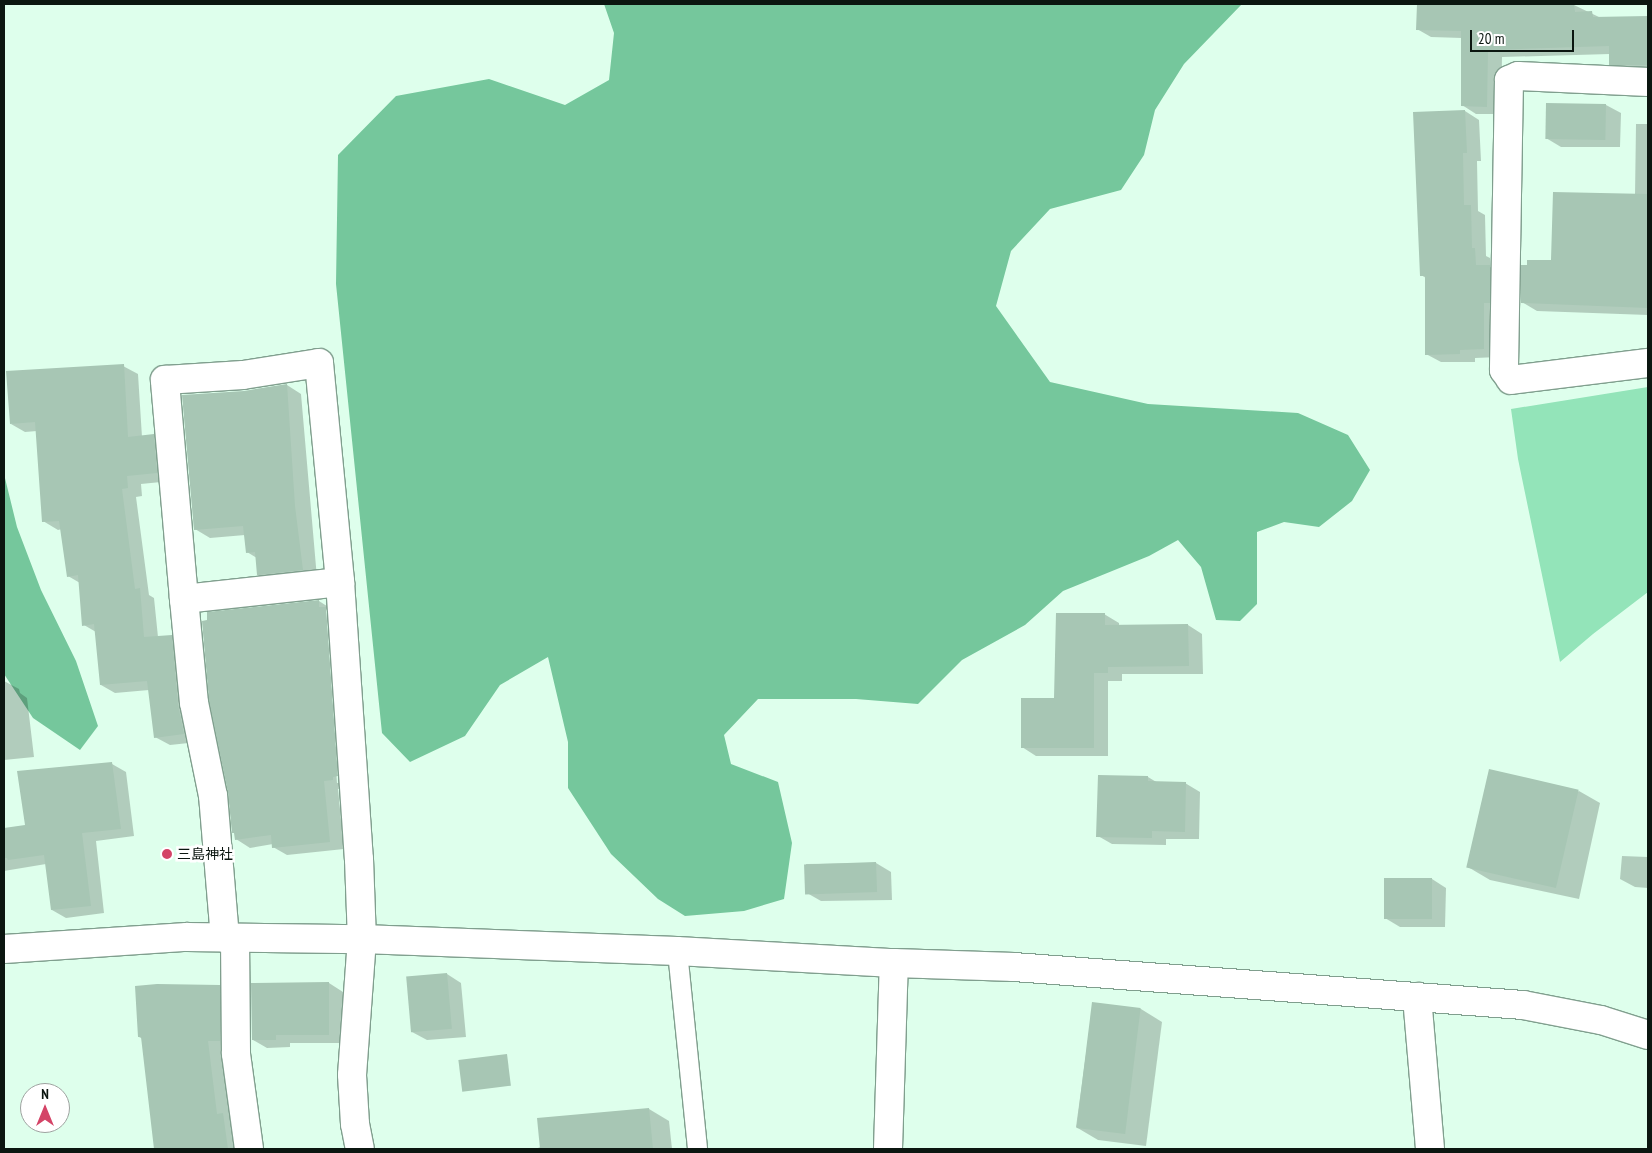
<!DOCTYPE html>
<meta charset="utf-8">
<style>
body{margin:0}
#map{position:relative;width:1652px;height:1153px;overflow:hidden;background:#deffec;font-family:"PT Sans Narrow","Noto Sans JP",sans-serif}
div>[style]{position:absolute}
.green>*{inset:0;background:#93e4b9}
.forest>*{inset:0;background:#75c79c}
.shadow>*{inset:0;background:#0003}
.building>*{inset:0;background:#a7c6b4;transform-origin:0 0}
.roads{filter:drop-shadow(1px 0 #809f8e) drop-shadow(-1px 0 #809f8e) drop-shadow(0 1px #809f8e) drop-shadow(0 -1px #809f8e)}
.service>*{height:19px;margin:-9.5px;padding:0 9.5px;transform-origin:9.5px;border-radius:9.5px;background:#fff}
.minor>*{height:28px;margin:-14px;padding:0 14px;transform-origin:14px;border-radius:14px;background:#fff}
.tertiary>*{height:28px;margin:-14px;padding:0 14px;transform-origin:14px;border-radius:14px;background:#fff}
.dots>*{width:14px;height:14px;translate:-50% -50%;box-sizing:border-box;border:2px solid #fff;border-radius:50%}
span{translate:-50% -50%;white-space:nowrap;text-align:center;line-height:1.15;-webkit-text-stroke:5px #fff;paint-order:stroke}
.poi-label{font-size:14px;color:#0b1610}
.left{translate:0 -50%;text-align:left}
.frame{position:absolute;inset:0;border:5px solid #0b1610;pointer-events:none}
.north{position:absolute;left:20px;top:1083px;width:50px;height:50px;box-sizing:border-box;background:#fff;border:1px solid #9da29f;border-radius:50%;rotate:0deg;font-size:14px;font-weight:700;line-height:20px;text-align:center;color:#0b1610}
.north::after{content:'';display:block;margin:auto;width:18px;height:22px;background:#d44467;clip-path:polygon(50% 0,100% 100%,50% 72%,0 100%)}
.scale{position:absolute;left:1470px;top:30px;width:104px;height:22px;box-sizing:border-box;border:2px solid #0b1610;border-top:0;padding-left:6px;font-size:15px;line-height:18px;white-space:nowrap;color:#0b1610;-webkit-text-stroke:4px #fff;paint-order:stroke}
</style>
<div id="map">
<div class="green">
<i style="clip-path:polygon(1648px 387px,1648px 592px,1593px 634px,1560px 662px,1518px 459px,1511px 409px)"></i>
</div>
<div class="forest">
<i style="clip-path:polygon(604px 4px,1242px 4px,1184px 64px,1155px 110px,1144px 155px,1121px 190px,1050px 209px,1011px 251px,996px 306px,1050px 382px,1148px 404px,1298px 413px,1348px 435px,1370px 470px,1352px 501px,1319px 527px,1284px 522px,1257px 532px,1257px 604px,1240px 621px,1216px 620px,1201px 567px,1178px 540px,1149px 556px,1063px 591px,1025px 625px,962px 660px,918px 704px,856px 699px,758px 699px,724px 735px,731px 764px,778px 782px,792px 843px,784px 899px,744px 911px,685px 916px,658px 899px,611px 854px,568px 788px,568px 742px,548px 657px,500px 685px,465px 736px,410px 762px,382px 733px,336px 284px,338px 155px,396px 96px,489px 79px,565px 105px,609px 80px,614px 33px)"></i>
<i style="clip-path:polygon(4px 474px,17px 527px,41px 590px,76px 661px,98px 726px,80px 750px,33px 718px,4px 674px)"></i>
</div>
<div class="shadow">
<i style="clip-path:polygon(1418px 4px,1574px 5px,1601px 18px,1648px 17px,1648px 73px,1625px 72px,1610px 64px,1610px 54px,1502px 57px,1501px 114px,1476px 114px,1462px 105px,1462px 38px,1431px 37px,1417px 29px)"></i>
<i style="clip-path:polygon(1547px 104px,1606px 105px,1621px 113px,1620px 147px,1561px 147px,1546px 138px)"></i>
<i style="clip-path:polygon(1465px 111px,1479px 120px,1481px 161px,1477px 161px,1478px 211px,1485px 215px,1486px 256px,1490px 258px,1490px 267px,1504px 275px,1499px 357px,1475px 358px,1475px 362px,1441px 362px,1426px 354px,1426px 278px,1421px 275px)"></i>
<i style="clip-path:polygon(1636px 124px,1648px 124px,1648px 315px,1537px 311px,1522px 302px,1552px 261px,1635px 195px)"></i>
<i style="clip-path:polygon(123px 366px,138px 374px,142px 437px,154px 435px,168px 443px,171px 481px,141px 484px,142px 496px,136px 497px,149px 595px,154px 598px,158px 637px,171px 636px,186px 644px,198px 742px,170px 745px,155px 737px,149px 690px,115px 693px,101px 685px,96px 632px,84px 625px,80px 583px,68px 576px,62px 529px,58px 530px,43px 521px,37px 431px,25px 432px,11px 424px)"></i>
<i style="clip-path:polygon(287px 385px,301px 394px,317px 578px,273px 583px,258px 575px,257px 558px,247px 552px,245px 535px,210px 538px,195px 529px,244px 392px)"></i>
<i style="clip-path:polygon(evenodd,319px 601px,333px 610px,347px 788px,338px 789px,344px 849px,287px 855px,273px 847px,273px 844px,250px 848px,236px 839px,319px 601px,325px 608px,328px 611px,339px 783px,337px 783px,325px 608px)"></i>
<i style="clip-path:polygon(1104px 614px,1119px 623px,1119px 626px,1188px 625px,1202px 634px,1203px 674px,1122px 674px,1122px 681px,1108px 681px,1108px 756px,1036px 756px,1022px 747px,1056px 699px)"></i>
<i style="clip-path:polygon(4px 681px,19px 689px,20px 693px,27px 698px,34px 757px,4px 760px)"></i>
<i style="clip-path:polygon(112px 764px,126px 772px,134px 836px,96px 841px,104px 913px,66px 918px,52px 910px,46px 864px,4px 871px,4px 829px,27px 826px)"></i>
<i style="clip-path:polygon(1099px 776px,1148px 777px,1158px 783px,1185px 783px,1200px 792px,1199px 839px,1166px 839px,1166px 845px,1112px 844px,1098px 836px)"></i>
<i style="clip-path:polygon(1579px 791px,1600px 803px,1579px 899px,1490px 880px,1468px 867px)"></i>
<i style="clip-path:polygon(1622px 856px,1648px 857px,1648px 888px,1635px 887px,1620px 879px)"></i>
<i style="clip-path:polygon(876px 863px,891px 872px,892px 900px,821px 901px,807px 893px,806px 864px)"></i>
<i style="clip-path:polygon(1432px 879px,1446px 888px,1445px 927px,1400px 927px,1385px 918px)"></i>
<i style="clip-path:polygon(447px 974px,461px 983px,466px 1037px,427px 1040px,412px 1032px)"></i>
<i style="clip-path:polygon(329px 983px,343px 992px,343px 1043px,290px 1043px,290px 1047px,267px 1048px,253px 1040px)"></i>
<i style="clip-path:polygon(219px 986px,233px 995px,234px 1048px,221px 1049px,230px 1119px,237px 1123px,241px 1149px,159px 1149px,143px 1039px,139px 1037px)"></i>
<i style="clip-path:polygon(1093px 1003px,1141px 1009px,1162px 1022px,1146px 1146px,1098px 1140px,1076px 1127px)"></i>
<i style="clip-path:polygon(649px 1109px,669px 1121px,672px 1149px,535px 1149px)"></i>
</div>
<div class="building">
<i style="clip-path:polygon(1417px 4px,1574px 4px,1575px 12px,1592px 11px,1593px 17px,1648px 16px,1648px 65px,1609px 65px,1609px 46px,1488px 50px,1487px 107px,1461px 106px,1461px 31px,1416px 30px)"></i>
<i style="left:1546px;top:103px;width:60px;height:36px;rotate:1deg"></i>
<i style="clip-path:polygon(1465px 110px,1467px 153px,1463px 153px,1464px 205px,1471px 205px,1472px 248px,1475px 248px,1476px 265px,1490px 265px,1490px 303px,1484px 303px,1484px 349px,1460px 350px,1460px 354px,1425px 355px,1425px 276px,1420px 276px,1413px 112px)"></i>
<i style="clip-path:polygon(1553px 192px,1648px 194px,1648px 308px,1521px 303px,1521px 265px,1527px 265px,1527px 260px,1551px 260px)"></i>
<i style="clip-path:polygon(124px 364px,128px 437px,154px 434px,157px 473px,127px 476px,128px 488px,122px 489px,135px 589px,140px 588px,144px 637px,172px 635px,178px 705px,184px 734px,154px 738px,147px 681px,100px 685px,94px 624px,82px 626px,78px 575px,67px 577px,59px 521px,42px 522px,35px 422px,10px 424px,6px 371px)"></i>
<i style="clip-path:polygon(287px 384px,295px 506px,303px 570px,257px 575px,255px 552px,246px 553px,243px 526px,194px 530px,182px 395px,244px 391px)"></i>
<i style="clip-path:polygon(319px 600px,319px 607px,326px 607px,338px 776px,333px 777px,333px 780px,324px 781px,330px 842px,272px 848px,271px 835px,235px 840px,234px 833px,232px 833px,228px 793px,209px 701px,202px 621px,207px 620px,207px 612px)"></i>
<i style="clip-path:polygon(1056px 613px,1105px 613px,1105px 625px,1188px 624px,1189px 666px,1108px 667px,1108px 673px,1094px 673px,1094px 748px,1021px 748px,1021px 698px,1054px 698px)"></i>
<i style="clip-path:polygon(112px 762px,121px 829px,82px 833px,91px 906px,51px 910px,44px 855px,8px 860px,7px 858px,4px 858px,4px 828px,25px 825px,17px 771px)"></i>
<i style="left:1489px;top:769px;width:92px;height:101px;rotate:13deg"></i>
<i style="clip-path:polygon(1098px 775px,1148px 776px,1148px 781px,1186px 782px,1185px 832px,1152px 831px,1152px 838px,1096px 837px)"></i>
<i style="left:876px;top:862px;width:30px;height:72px;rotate:88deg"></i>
<i style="left:1384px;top:878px;width:48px;height:41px"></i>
<i style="left:447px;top:973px;width:56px;height:41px;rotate:85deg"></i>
<i style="clip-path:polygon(329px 982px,329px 1035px,276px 1035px,276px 1040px,252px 1040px,251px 983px)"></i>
<i style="clip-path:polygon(157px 984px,220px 985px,220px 1041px,208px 1041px,217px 1114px,223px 1113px,228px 1149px,154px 1149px,141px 1037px,138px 1037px,135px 986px)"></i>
<i style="left:1092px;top:1002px;width:49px;height:127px;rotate:7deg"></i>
<i style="left:507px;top:1054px;width:32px;height:49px;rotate:83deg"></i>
<i style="clip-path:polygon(649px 1108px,653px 1149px,540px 1149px,537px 1118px)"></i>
</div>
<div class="roads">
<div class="service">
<i style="left:677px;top:951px;width:199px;rotate:84.2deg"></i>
</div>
<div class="minor">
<i style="left:1648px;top:82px;width:130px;rotate:-177.4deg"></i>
<i style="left:1518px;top:76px;width:10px;rotate:156deg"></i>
<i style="left:1509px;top:80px;width:290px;rotate:91deg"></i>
<i style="left:1504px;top:370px;width:12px;rotate:55deg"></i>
<i style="left:1511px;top:380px;width:138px;rotate:-7.1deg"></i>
<i style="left:184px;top:599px;width:220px;rotate:-95deg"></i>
<i style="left:165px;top:380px;width:78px;rotate:-3.7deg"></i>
<i style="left:243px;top:375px;width:77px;rotate:-9deg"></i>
<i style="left:319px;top:363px;width:220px;rotate:84.5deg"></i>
<i style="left:225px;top:938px;width:143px;rotate:-94.8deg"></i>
<i style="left:213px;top:796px;width:95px;rotate:-101.5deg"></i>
<i style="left:194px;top:703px;width:104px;rotate:-95.5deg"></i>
<i style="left:184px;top:599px;width:157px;rotate:-6.2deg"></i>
<i style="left:340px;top:582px;width:278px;rotate:86.1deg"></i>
<i style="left:359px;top:859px;width:80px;rotate:87.9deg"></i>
<i style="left:362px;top:939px;width:136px;rotate:94.2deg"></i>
<i style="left:352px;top:1075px;width:49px;rotate:86.5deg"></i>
<i style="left:355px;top:1124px;width:25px;rotate:79deg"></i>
<i style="left:235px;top:938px;width:116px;rotate:89.5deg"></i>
<i style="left:236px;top:1054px;width:96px;rotate:82.2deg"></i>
<i style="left:1417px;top:997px;width:153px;rotate:85.1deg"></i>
<i style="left:888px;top:1149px;width:186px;rotate:-88.2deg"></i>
</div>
<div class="tertiary">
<i style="left:4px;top:949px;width:183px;rotate:-3.8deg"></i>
<i style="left:187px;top:937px;width:175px;rotate:0.7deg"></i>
<i style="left:362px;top:939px;width:315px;rotate:2.2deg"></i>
<i style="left:677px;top:951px;width:217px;rotate:3.2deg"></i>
<i style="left:894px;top:963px;width:120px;rotate:1.9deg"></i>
<i style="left:1014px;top:967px;width:510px;rotate:4.27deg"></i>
<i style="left:1523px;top:1005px;width:79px;rotate:10.9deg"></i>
<i style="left:1601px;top:1020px;width:49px;rotate:17.7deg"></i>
</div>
</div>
<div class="dots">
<i style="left:167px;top:854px;background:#d44467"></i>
</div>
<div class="poi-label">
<span class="left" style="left:177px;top:854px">三島神社</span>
</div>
<div class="frame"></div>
<div class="north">N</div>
<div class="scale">20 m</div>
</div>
